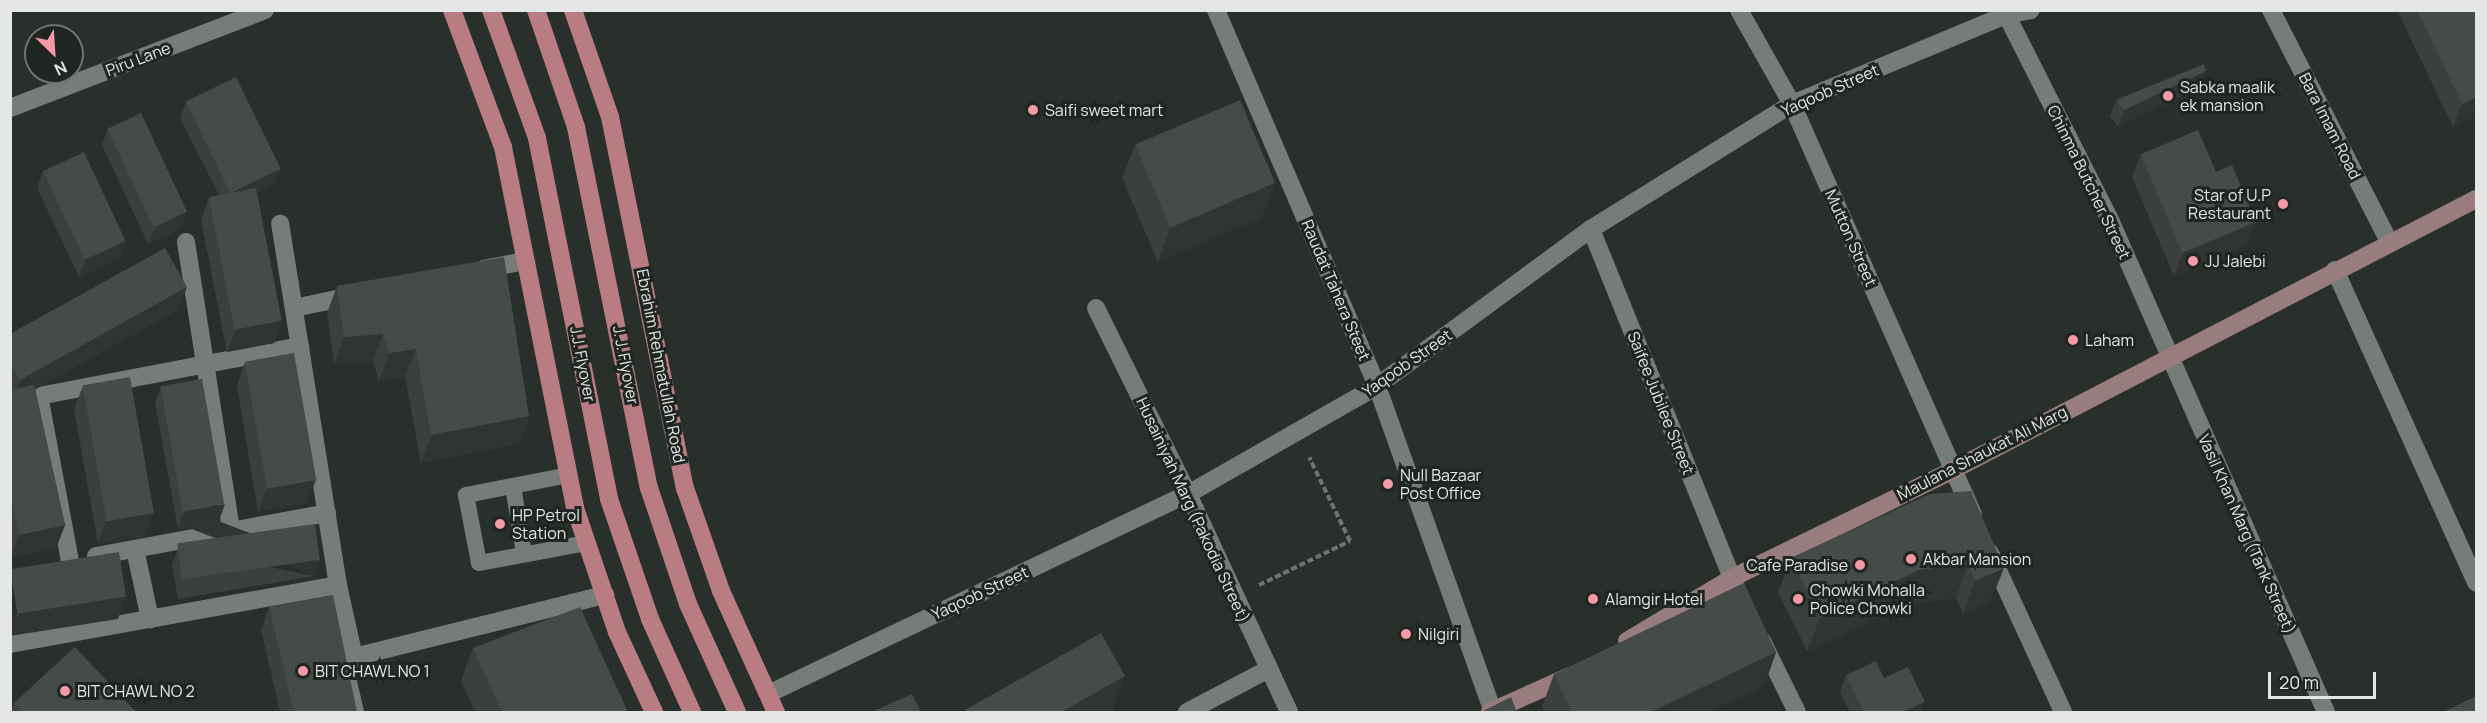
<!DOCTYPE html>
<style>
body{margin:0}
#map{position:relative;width:2487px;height:723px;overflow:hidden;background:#292f2b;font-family:Manrope,sans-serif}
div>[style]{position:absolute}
.path>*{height:4px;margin-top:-2px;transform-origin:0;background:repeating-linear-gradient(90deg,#6f7471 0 6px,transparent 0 9px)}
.lane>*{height:16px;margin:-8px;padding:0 8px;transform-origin:8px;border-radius:8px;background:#767d79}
.street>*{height:18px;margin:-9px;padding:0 9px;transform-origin:9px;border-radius:9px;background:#767d79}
.secondary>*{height:18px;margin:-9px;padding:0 9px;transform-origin:9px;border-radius:9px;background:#987c7e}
.primary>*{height:18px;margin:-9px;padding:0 9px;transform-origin:9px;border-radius:9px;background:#b97c83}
.wall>*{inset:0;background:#3b403e}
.shaded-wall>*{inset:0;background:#303432;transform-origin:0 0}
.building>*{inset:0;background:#454b48;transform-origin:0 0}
.dots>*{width:16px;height:16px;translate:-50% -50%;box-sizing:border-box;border:3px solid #1f2521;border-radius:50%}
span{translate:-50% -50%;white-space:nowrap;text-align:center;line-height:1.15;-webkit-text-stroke:6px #1f2521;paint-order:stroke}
.street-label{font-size:16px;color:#e4e7e5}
.poi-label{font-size:16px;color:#e4e7e5}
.left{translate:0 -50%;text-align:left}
.right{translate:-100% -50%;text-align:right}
.frame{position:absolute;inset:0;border:12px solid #e4e7e5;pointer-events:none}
.north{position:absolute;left:24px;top:24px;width:60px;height:60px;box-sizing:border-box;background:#1f2521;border:2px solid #6e736f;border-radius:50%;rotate:155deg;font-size:16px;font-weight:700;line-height:24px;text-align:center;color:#e4e7e5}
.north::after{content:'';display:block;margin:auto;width:21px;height:27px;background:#f49aa5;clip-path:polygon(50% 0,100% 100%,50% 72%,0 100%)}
.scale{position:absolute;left:2268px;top:672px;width:108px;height:27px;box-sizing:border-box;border:3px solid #e4e7e5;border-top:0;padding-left:8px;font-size:18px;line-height:21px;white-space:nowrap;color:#e4e7e5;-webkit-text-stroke:4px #1f2521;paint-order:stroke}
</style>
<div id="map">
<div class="path">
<i style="left:1259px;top:585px;width:101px;rotate:-25.8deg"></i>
<i style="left:1350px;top:541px;width:93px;rotate:-116deg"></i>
</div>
<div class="lane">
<i style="left:569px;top:475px;width:105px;rotate:169deg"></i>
<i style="left:466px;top:495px;width:69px;rotate:79.2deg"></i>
<i style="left:479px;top:563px;width:110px;rotate:-10.5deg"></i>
<i style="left:513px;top:486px;width:69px;rotate:80.8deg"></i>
</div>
<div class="street">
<i style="left:1216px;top:10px;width:409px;rotate:66.8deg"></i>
<i style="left:1377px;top:386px;width:346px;rotate:70.4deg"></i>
<i style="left:1739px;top:10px;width:108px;rotate:60.6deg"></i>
<i style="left:1792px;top:104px;width:448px;rotate:66.2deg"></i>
<i style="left:2004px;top:10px;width:237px;rotate:63.2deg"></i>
<i style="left:2111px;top:222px;width:535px;rotate:66.31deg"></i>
<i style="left:2271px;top:10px;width:260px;rotate:63deg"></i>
<i style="left:10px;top:108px;width:273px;rotate:-21deg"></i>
<i style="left:1591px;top:229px;width:392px;rotate:68deg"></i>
<i style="left:186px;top:242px;width:292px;rotate:81.1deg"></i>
<i style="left:483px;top:269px;width:43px;rotate:-10.8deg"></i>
<i style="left:2335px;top:270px;width:343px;rotate:65.7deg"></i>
<i style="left:294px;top:308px;width:63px;rotate:-11.8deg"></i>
<i style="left:1096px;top:308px;width:208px;rotate:63.7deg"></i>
<i style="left:1188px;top:494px;width:240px;rotate:65.1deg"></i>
<i style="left:135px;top:549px;width:72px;rotate:77.9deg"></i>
<i style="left:1990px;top:553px;width:175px;rotate:65.3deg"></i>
<i style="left:96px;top:556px;width:235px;rotate:-10.5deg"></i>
<i style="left:70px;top:561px;width:168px;rotate:-100.6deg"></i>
<i style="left:39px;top:396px;width:266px;rotate:-10.8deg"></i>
<i style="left:338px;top:585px;width:74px;rotate:77.5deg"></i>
<i style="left:1762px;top:641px;width:79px;rotate:63.8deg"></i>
<i style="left:10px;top:644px;width:333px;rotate:-10.2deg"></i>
<i style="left:338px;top:585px;width:366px;rotate:-99.1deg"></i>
<i style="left:768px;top:694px;width:465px;rotate:-25.5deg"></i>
<i style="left:1188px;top:494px;width:218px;rotate:-29.7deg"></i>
<i style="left:1377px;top:386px;width:265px;rotate:-36.3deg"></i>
<i style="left:1591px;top:229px;width:237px;rotate:-31.9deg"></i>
<i style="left:1792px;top:104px;width:232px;rotate:-22.6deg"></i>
<i style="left:2006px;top:15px;width:25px;rotate:-11deg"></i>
<i style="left:355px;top:712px;width:39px;rotate:-103deg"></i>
<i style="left:346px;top:674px;width:19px;rotate:-65deg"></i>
<i style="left:354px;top:657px;width:259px;rotate:-13.9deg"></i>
<i style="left:1187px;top:712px;width:93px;rotate:-27.7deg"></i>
</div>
<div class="secondary">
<i style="left:1627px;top:641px;width:122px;rotate:-31deg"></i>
<i style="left:1732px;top:578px;width:246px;rotate:-26deg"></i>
<i style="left:1953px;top:470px;width:589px;rotate:-27.39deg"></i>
<i style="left:1490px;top:712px;width:88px;rotate:-24.2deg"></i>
</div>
<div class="primary">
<i style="left:452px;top:10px;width:146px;rotate:69.6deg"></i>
<i style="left:503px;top:147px;width:368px;rotate:78.7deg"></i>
<i style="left:575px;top:508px;width:131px;rotate:71.3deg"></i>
<i style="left:617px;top:632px;width:88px;rotate:65.2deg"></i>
<i style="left:491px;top:10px;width:136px;rotate:70.2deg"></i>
<i style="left:537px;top:138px;width:368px;rotate:78.7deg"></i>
<i style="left:609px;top:499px;width:127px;rotate:71.1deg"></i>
<i style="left:650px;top:619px;width:102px;rotate:65.7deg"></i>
<i style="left:536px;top:10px;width:124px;rotate:71.1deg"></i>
<i style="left:576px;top:127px;width:368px;rotate:78.6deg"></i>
<i style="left:649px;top:488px;width:122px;rotate:71.4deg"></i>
<i style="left:688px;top:604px;width:119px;rotate:65.6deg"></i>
<i style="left:573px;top:10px;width:113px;rotate:70.9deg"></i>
<i style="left:610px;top:117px;width:379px;rotate:78.6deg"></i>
<i style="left:685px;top:488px;width:109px;rotate:70.7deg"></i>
<i style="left:721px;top:591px;width:133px;rotate:65.6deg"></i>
</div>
<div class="wall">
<i style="clip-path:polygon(2399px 10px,2476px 10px,2476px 116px,2453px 127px,2398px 12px)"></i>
<i style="clip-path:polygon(2200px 87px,2118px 127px,2110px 116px,2116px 100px)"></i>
<i style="clip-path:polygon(186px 102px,275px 184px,257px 193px,274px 343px,227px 352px,201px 220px,209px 197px,219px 195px,180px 118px)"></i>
<i style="clip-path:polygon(108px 129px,181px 229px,148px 244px,102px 145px)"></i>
<i style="clip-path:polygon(1135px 145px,1263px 217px,1158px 262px,1122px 178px)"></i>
<i style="clip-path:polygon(2141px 154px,2216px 172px,2256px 222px,2247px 245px,2174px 276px,2132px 177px)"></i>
<i style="clip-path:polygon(43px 171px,126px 241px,120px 258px,79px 277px,37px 188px)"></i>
<i style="clip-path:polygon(337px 286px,529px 416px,519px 444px,421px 463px,405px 376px,379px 381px,373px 362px,334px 364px,327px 313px)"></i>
<i style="clip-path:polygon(178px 310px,35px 389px,65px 525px,56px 548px,11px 558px,10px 334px)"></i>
<i style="clip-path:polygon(245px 362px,307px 503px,258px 512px,237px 385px)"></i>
<i style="clip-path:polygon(83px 386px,145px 537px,98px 544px,74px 409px)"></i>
<i style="clip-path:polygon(161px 386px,219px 521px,178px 529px,155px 403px)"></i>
<i style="clip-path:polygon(1930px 494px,1991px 601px,1963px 614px,1956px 598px,1907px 604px,1807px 651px,1778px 592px,1791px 558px)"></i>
<i style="clip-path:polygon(178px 548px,314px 576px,178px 599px,172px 565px)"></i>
<i style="clip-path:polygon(269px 607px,357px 712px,280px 712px,261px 630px)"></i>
<i style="clip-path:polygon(473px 648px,628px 712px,475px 712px,461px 681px)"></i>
<i style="clip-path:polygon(1776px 652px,1764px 686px,1709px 712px,1545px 712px,1542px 707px,1554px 674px)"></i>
<i style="clip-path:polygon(1846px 675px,1884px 678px,1921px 712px,1850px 712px,1840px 692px)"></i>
<i style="clip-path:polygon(14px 703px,136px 712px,10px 712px)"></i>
</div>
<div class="shaded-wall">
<i style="clip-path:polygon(2206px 71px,2200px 87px,2118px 127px,2124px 110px)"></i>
<i style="clip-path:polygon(2476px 97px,2476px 116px,2453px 127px,2462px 104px)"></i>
<i style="clip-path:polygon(281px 168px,275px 184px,226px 209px,232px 192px)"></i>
<i style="clip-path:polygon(1275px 183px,1263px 217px,1158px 262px,1170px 228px)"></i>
<i style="clip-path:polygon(187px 212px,181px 229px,148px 244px,155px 227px)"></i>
<i style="clip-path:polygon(2256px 222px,2247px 245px,2174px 276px,2182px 253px)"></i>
<i style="clip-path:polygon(126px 241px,120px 258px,79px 277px,85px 260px)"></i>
<i style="clip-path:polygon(187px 287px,178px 310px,11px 403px,20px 380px)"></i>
<i style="clip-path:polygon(282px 320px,274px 343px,227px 352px,236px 329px)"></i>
<i style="clip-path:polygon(383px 334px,373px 362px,334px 364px,344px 337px)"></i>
<i style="clip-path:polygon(416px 349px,405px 376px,379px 381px,389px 353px)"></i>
<i style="clip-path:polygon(529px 416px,519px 444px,421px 463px,431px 435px)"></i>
<i style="clip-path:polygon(316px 480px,307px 503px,258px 512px,267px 488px)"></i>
<i style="clip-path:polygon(225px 504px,219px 521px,178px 529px,184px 512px)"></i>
<i style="clip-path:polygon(153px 513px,145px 537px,98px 544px,106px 521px)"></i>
<i style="clip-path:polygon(65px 525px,56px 548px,11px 558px,19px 535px)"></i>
<i style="left:320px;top:560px;width:17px;height:138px;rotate:111deg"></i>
<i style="clip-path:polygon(1968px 564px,1956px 598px,1907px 604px,1807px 651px,1820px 618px,1919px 570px)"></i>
<i style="clip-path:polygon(2004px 568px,1991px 601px,1963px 614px,1975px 581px)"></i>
<i style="clip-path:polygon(126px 596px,118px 619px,10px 636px,10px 615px)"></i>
<i style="clip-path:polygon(1776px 652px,1764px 686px,1709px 712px,1651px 712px)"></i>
<i style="clip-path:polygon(1125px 676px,1113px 710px,1108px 712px,1062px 712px)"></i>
<i style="clip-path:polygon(1925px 702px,1921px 712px,1902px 712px)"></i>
</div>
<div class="building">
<i style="clip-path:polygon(2417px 10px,2476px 10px,2476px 97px,2462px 104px)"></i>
<i style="clip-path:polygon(2204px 64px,2206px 71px,2124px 110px,2116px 100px)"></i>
<i style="left:236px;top:77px;width:102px;height:56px;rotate:64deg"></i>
<i style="left:1240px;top:100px;width:90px;height:114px;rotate:67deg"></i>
<i style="left:141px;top:113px;width:109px;height:37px;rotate:65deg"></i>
<i style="clip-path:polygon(2198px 130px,2216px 172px,2232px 165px,2256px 222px,2182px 253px,2141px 154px)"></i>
<i style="left:84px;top:152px;width:98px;height:45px;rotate:65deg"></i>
<i style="left:256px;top:188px;width:135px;height:48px;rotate:79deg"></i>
<i style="clip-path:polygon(165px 248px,187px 287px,20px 380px,10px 363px,10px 334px)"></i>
<i style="clip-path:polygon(504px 257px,529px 416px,431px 435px,416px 349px,389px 353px,383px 334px,344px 337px,337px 286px)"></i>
<i style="left:294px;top:353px;width:129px;height:50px;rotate:80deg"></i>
<i style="left:130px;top:377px;width:138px;height:48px;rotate:80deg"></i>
<i style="left:202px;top:379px;width:127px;height:42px;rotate:80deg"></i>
<i style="clip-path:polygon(34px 385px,65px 525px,19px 535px,10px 496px,10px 390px)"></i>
<i style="clip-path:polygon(1971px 491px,2004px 568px,1975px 581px,1968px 564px,1919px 570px,1820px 618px,1791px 558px,1930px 494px)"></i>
<i style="left:315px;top:524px;width:36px;height:139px;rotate:82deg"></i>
<i style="left:119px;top:552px;width:45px;height:110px;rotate:81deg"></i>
<i style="clip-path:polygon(1744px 583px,1776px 652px,1651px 712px,1572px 712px,1554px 674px)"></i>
<i style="clip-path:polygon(333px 595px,357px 712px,294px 712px,269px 607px)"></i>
<i style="clip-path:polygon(580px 607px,628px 712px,502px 712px,473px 648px)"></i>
<i style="clip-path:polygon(1101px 633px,1125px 676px,1062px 712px,966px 712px,965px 710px)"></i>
<i style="clip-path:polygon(75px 647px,136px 712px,22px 712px,14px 703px)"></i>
<i style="clip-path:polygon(1876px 661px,1884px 678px,1908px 667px,1925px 702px,1902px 712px,1864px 712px,1846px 675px)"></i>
<i style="clip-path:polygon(912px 694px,921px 712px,872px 712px)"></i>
<i style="clip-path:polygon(2476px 696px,2476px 712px,2443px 712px)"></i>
<i style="clip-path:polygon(1511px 697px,1517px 712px,1481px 712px)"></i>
</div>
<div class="dots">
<i style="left:2168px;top:96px;background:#f49aa5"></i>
<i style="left:1033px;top:110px;background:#f49aa5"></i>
<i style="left:2283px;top:204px;background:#f49aa5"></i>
<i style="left:2193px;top:261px;background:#f49aa5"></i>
<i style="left:2073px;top:340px;background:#f49aa5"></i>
<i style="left:1388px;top:484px;background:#f49aa5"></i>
<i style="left:500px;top:524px;background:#f49aa5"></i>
<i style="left:1911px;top:559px;background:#f49aa5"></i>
<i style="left:1860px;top:565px;background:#f49aa5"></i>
<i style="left:1593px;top:599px;background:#f49aa5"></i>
<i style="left:1798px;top:599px;background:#f49aa5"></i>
<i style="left:1406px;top:634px;background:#f49aa5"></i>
<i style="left:303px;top:671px;background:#f49aa5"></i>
<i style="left:65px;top:691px;background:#f49aa5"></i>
</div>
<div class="street-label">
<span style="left:138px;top:59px;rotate:-21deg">Piru Lane</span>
<span style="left:1830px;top:90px;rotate:-24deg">Yaqoob Street</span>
<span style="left:2330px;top:126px;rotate:63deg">Bara Imam Road</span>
<span style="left:2089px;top:182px;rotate:64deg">Chinma Butcher Street</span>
<span style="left:1851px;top:238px;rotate:66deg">Mutton Street</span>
<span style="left:1336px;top:290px;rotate:67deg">Raudat Tahera Steet</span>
<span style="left:1407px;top:363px;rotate:-35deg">Yaqoob Street</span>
<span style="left:583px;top:364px;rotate:79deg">J.J. Flyover</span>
<span style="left:626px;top:365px;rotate:79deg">J. J. Flyover</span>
<span style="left:661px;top:366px;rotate:79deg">Ebrahim Rehmatullah Road</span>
<span style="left:1661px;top:403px;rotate:68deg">Saifee Jubilee Street</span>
<span style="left:1982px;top:453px;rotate:-27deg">Maulana Shaukat Ali Marg</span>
<span style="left:1193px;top:510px;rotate:65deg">Husainiyah Marg (Pakodia Street)</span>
<span style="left:2247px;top:534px;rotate:66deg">Vasil Khan Marg (Tank Street)</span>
<span style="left:980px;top:593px;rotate:-25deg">Yaqoob Street</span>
</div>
<div class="poi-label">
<span class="left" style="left:2180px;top:96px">Sabka maalik<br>ek mansion</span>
<span class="left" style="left:1045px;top:110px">Saifi sweet mart</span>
<span class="right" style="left:2271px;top:204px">Star of U.P<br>Restaurant</span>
<span class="left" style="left:2205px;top:261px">JJ Jalebi</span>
<span class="left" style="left:2085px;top:340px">Laham</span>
<span class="left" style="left:1400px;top:484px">Null Bazaar<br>Post Office</span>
<span class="left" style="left:512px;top:524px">HP Petrol<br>Station</span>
<span class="left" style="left:1923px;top:559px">Akbar Mansion</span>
<span class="right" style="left:1848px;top:565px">Cafe Paradise</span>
<span class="left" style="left:1810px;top:599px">Chowki Mohalla<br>Police Chowki</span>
<span class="left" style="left:1605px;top:599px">Alamgir Hotel</span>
<span class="left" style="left:1418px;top:634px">Nilgiri</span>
<span class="left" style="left:315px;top:671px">BIT CHAWL NO 1</span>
<span class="left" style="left:77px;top:691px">BIT CHAWL NO 2</span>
</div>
<div class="frame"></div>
<div class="north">N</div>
<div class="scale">20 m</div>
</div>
